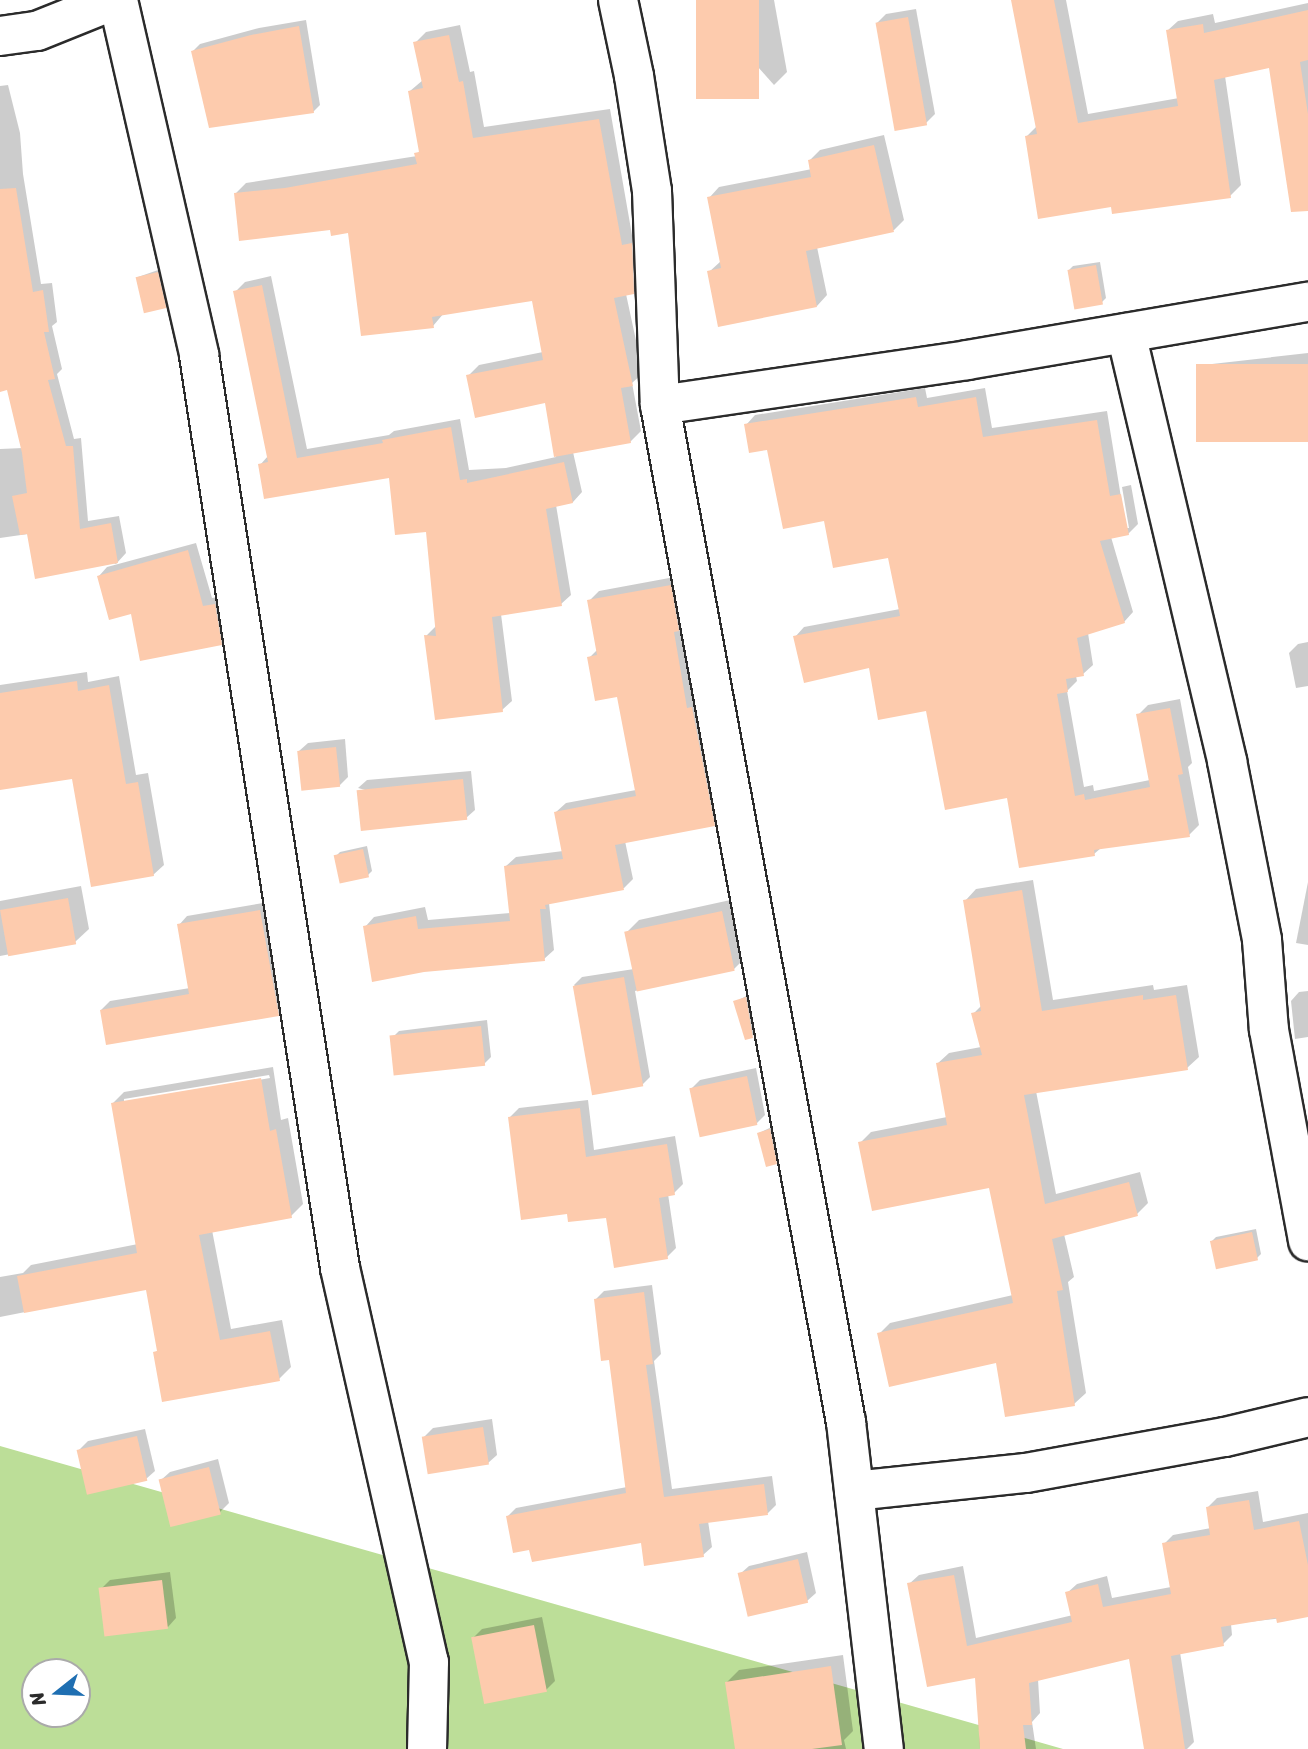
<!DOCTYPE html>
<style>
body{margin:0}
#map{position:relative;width:1308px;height:1749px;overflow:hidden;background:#fff;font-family:Sriracha,sans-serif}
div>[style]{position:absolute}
.green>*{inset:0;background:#bcde98}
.shadow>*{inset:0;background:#0003}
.building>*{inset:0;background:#fdcbad;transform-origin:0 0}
.roads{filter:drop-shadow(2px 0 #2b2b2b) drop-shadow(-2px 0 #2b2b2b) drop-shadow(0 2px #2b2b2b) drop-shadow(0 -2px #2b2b2b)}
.minor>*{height:38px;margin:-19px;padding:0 19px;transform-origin:19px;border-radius:19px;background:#fff}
span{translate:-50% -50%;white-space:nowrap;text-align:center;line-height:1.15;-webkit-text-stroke:5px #fff;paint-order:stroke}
.north{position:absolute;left:21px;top:1658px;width:70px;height:70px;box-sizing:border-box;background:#fff;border:2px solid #aaa;border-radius:50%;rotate:252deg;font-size:19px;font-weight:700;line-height:28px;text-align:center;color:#2b2b2b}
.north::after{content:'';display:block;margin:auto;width:24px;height:32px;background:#1f6fb2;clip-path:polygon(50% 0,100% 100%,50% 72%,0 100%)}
</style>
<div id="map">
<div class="green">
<i style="clip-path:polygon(evenodd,0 1446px,1063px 1749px,0 1749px,0 1446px,35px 1672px,77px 1672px,77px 1714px,35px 1714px,35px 1672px)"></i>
</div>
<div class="shadow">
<i style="clip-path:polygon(698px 0,774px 0,787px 72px,774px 85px)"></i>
<i style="clip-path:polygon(1012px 0,1066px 0,1088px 114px,1179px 98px,1167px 31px,1178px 21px,1213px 14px,1215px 23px,1308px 3px,1308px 199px,1270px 66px,1225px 76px,1241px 185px,1230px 196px,1112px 205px,1027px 136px,1037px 126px)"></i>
<i style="clip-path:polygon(916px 9px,935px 114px,926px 123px,877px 23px,886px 14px)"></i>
<i style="clip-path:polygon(306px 20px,320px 105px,313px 112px,193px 51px,200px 44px,259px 28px)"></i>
<i style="clip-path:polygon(460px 25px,470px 72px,474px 71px,484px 127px,610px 109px,632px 235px,642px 233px,644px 282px,633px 293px,626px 294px,643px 373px,632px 383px,641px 431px,630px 442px,573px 452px,582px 492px,573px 502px,556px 505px,571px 595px,561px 604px,501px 614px,512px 701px,502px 710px,426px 636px,437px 625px,427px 530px,391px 476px,260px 465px,268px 456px,235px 292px,245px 282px,271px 276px,307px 449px,389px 435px,394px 431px,460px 419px,469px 470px,506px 468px,556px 457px,546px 401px,468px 376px,479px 365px,543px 352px,534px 299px,444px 313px,433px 326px,350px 231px,331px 229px,235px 194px,246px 183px,417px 156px,420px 149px,410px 91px,423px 80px,415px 43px,426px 32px)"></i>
<i style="clip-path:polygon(8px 85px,20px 133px,23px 174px,41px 284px,52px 283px,57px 322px,52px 326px,62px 369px,57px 374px,74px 439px,81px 438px,88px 521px,119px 516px,126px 553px,116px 564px,28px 534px,0 538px,0 449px,23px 448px,8px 388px,0 390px,0 86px)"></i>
<i style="clip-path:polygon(884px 135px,904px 220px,894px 230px,817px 247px,827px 295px,817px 306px,709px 272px,721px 261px,709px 198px,719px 187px,812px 169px,810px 160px,820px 150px)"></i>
<i style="clip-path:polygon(1100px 262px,1106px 298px,1102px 302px,1069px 270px,1073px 266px)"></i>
<i style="clip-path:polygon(161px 269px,169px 303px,165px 307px,138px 277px)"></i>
<i style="clip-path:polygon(1308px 353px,1308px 440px,1199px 377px,1212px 364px)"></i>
<i style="clip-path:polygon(925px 388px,927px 398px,985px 388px,992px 428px,1107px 411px,1126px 528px,1129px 528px,1122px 487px,1131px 485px,1138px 524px,1128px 534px,1111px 537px,1133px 612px,1124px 622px,1088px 633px,1093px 665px,1083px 674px,1076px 676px,1077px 681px,1067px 691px,1084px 787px,1093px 785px,1094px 791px,1150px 780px,1138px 715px,1148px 705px,1180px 699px,1192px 763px,1188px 767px,1199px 825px,1189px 835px,1101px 848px,1094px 854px,928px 709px,871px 666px,795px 637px,804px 627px,900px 609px,890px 556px,826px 519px,768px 448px,746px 425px,755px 415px)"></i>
<i style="clip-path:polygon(196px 543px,212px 598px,224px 596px,230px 635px,221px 644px,132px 612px,99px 576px,107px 567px)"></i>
<i style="clip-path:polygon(680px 576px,724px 815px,714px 825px,625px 841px,633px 879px,624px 888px,549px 903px,554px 950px,544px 959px,365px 927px,374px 917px,425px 907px,428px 920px,511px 913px,506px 866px,516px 857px,563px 851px,556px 812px,566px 803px,636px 790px,618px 695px,589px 658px,598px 649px,589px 601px,599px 591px)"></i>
<i style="clip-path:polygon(1308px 642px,1308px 686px,1296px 688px,1289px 653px,1298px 644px)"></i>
<i style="clip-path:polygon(87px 672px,88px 682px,119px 676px,136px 775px,148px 773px,164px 865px,153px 875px,73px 777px,0 789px,0 685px)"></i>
<i style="clip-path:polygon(345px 739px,348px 777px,339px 786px,299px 751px,308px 743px)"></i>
<i style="clip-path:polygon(471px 771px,475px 810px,466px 818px,358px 788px,367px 780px)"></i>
<i style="clip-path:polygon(367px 846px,372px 871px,368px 875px,336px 856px,340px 852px)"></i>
<i style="clip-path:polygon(1033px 880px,1053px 1000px,1153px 985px,1154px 990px,1187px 985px,1199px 1057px,1187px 1068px,1036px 1091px,1056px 1194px,1140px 1172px,1148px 1203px,1137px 1214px,1064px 1234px,1074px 1277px,1068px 1282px,1086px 1393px,1074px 1404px,998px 1361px,879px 1334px,890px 1323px,1013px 1295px,990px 1186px,860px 1143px,871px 1132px,947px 1117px,937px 1064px,949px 1053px,981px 1047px,973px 1014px,982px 1005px,965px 901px,976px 889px)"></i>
<i style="clip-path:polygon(1308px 882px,1308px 945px,1296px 943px)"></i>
<i style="clip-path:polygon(81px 886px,89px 929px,75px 942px,0 956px,0 901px)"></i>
<i style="clip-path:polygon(735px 899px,747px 956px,734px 969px,635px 991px,650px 1077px,642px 1085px,574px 985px,582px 977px,634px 969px,626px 933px,639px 920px)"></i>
<i style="clip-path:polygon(269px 902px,287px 1005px,278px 1014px,101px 1010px,110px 1001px,190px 988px,179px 925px,187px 916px)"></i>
<i style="clip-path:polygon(1308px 991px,1308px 1037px,1295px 1039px,1291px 1001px,1299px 992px)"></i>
<i style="clip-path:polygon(750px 994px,757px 1032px,753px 1036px,735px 1002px)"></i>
<i style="clip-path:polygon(487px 1020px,491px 1057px,484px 1064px,392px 1038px,399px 1031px)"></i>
<i style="clip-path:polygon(evenodd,273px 1067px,281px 1120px,288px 1118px,303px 1204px,291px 1216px,212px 1230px,231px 1329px,282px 1320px,291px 1367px,279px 1379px,155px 1353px,159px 1349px,147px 1288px,0 1317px,0 1277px,23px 1273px,31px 1265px,138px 1244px,112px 1104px,124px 1092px,273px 1067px,269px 1075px,270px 1078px,124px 1103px,124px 1099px,269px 1075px)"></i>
<i style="clip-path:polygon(756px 1068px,765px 1115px,756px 1124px,691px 1089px,700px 1080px)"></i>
<i style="clip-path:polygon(588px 1100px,594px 1150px,675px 1136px,683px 1184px,674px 1193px,668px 1194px,676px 1248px,667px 1257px,608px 1216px,569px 1212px,510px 1117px,519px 1108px)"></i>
<i style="clip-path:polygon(774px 1126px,780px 1158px,776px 1162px,759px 1133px)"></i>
<i style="clip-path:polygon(1256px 1229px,1261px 1254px,1257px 1258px,1212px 1241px,1216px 1237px)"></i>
<i style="clip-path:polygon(652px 1285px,661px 1354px,654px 1361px,672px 1489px,772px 1476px,776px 1505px,768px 1513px,708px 1521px,712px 1547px,703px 1555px,642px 1541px,531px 1548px,508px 1516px,516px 1508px,627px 1487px,611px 1358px,596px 1299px,604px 1291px)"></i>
<i style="clip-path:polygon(492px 1419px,497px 1455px,488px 1463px,424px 1437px,433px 1428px)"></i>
<i style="clip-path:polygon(145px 1429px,155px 1471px,146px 1479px,79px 1450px,88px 1441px)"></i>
<i style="clip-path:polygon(218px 1459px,229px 1503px,220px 1512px,161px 1480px,170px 1472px)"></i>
<i style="clip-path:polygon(1258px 1491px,1263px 1522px,1308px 1513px,1308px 1615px,1231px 1624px,1232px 1635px,1223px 1644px,1180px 1652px,1194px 1742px,1187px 1749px,1147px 1749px,1131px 1657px,1038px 1679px,1040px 1713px,1032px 1722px,1036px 1749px,980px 1749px,976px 1676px,909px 1584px,919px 1575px,963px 1566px,976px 1638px,1073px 1615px,1067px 1593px,1077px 1584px,1107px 1576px,1112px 1598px,1171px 1587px,1164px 1544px,1173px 1535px,1211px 1528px,1208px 1507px,1217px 1498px)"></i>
<i style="clip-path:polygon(807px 1552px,816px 1593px,807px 1601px,740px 1574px,749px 1566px)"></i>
<i style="clip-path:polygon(170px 1572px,176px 1618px,168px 1627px,101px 1589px,110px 1580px)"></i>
<i style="clip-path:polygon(542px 1617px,555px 1681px,546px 1690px,473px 1638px,482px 1629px)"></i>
<i style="clip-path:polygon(843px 1655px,853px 1731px,844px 1740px,846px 1749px,736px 1749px,727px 1682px,739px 1670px)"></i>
</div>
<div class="building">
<i style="left:696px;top:0;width:63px;height:99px"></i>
<i style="clip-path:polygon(1011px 0,1054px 0,1078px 123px,1178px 106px,1166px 30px,1203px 24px,1204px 33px,1308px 10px,1308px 60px,1300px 62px,1308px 114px,1308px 211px,1291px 212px,1269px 68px,1214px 80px,1231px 198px,1112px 214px,1111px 207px,1038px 219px,1025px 136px,1037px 134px)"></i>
<i style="left:908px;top:17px;width:110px;height:33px;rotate:80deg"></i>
<i style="clip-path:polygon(299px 26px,314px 113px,209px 128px,191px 51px,251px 35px)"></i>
<i style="clip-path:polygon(449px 35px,459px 82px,463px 81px,473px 138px,599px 119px,622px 245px,632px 243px,634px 294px,614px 298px,633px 386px,621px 388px,631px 443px,554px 457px,545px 403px,475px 418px,466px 375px,543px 360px,532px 301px,432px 317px,434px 328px,361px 336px,348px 233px,331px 236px,330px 230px,239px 241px,234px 193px,285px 188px,417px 164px,414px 153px,419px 152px,408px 91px,423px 88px,413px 42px)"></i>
<i style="clip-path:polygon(874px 145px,894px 232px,806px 251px,817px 307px,718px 327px,707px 271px,721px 268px,707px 197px,811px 177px,808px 160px)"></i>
<i style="clip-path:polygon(16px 188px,33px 292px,43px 290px,49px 332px,44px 332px,55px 379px,48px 380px,66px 446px,73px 446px,80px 529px,111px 523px,118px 563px,35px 579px,27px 534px,20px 535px,12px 496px,27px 493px,22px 453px,7px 390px,0 392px,0 189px)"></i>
<i style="left:1096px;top:265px;width:40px;height:29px;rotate:80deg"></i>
<i style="left:158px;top:272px;width:37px;height:23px;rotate:77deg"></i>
<i style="clip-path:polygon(262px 285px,297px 458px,383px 443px,382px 440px,451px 427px,460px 480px,467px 479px,467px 483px,564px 462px,573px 503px,546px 509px,562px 606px,492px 617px,503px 712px,435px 720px,424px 635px,436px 636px,426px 532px,395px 535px,389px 478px,264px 499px,258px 464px,268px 462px,233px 291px)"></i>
<i style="left:1308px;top:364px;width:78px;height:112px;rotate:90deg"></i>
<i style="clip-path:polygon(916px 397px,918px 407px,976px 397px,983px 437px,1097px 420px,1110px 496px,1121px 494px,1129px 535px,1100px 541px,1125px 623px,1077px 638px,1084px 676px,1066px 679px,1068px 692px,1057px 694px,1075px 796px,1084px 794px,1085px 800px,1150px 787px,1136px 714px,1170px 708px,1183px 774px,1178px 775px,1190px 837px,1094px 850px,1095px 856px,1019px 868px,1007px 798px,945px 810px,926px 711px,878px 720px,869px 668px,804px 683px,793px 636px,900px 616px,888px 558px,833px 568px,824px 521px,783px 529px,767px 450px,749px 453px,744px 424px)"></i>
<i style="clip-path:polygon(188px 550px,203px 606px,215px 604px,222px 645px,140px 661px,131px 614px,109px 620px,97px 576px)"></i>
<i style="clip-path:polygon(671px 585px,679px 631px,674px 632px,687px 708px,692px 707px,715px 826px,615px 845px,624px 890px,545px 905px,546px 909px,540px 909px,545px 961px,424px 972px,372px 982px,363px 926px,416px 916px,418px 929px,510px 921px,504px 866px,563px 859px,554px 812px,636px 796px,617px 697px,595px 701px,587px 657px,597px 655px,587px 600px)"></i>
<i style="clip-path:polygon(77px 681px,78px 691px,109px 685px,126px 784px,138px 782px,154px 876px,91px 887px,72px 779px,0 790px,0 693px)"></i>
<i style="left:336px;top:747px;width:40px;height:39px;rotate:84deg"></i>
<i style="left:463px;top:779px;width:41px;height:107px;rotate:84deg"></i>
<i style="left:363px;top:849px;width:29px;height:30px;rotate:78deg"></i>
<i style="clip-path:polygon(1022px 890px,1042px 1011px,1143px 995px,1143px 1000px,1176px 995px,1188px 1070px,1024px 1095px,1045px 1204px,1129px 1182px,1138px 1216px,1052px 1239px,1063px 1290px,1057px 1291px,1075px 1406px,1005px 1417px,996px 1363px,889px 1387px,877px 1333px,1013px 1303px,989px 1188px,872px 1211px,858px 1142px,947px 1125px,936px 1063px,982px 1055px,971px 1013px,981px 1011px,963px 900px)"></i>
<i style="left:68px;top:898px;width:47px;height:69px;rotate:80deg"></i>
<i style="clip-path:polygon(260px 910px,279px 1016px,106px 1045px,100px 1010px,189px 994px,177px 924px)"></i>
<i style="left:722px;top:911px;width:61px;height:100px;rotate:78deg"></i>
<i style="left:624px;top:977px;width:111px;height:52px;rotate:80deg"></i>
<i style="clip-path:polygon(746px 997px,753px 1038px,745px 1040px,733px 1001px)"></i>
<i style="left:481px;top:1026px;width:40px;height:92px;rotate:84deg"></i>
<i style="left:747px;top:1076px;width:50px;height:59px;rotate:78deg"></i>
<i style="clip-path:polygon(261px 1078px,270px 1131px,276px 1129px,292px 1218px,199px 1235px,220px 1340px,270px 1331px,280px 1381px,162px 1402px,153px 1352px,157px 1351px,146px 1290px,24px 1313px,17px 1276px,137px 1253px,111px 1103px)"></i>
<i style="clip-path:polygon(580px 1108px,586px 1157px,667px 1144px,675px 1195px,659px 1198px,668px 1259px,614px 1268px,606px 1218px,568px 1222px,567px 1214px,521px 1220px,508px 1117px)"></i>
<i style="clip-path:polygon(770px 1129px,777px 1164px,766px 1167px,757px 1133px)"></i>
<i style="left:1252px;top:1232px;width:29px;height:43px;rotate:78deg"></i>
<i style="clip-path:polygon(644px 1292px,653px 1364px,646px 1365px,664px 1497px,764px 1484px,768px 1515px,699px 1524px,704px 1557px,644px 1566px,641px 1543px,532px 1562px,529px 1550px,513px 1553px,506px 1516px,626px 1493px,609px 1360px,601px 1361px,594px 1299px)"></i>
<i style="left:483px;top:1427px;width:38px;height:62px;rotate:81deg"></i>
<i style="left:137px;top:1436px;width:46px;height:62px;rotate:77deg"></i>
<i style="left:209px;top:1467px;width:49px;height:52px;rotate:76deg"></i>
<i style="clip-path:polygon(1249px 1500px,1254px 1530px,1299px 1521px,1308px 1565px,1308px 1617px,1277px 1623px,1276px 1618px,1221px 1627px,1224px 1646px,1171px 1656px,1185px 1749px,1144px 1749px,1129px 1659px,1029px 1683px,1032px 1725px,1023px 1725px,1026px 1749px,980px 1749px,975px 1678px,927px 1687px,907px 1583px,954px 1575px,967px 1646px,1072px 1622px,1065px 1592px,1098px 1584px,1103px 1607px,1171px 1594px,1162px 1543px,1210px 1535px,1206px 1507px)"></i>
<i style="left:798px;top:1559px;width:45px;height:62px;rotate:77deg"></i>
<i style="left:162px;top:1580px;width:49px;height:64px;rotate:83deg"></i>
<i style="left:534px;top:1625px;width:68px;height:64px;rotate:79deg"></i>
<i style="clip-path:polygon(831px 1666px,842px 1745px,812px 1749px,735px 1749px,725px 1682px)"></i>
</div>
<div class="roads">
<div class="minor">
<i style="left:118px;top:0;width:364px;rotate:77.1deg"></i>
<i style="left:199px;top:355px;width:924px;rotate:81.22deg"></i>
<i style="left:340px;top:1268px;width:404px;rotate:77.3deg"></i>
<i style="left:429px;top:1662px;width:87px;rotate:91.3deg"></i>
<i style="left:618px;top:0;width:78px;rotate:78.1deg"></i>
<i style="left:634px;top:76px;width:116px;rotate:81.1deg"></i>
<i style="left:652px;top:191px;width:214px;rotate:87.9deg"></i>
<i style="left:660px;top:405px;width:1034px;rotate:79.64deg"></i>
<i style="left:846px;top:1422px;width:329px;rotate:83.4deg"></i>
<i style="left:0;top:36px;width:37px;rotate:-8deg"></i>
<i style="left:37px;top:31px;width:83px;rotate:-21.9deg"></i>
<i style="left:1126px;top:333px;width:440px;rotate:76.7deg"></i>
<i style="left:1227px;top:761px;width:182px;rotate:78.9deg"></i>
<i style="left:1262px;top:940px;width:90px;rotate:85.6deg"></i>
<i style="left:1269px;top:1030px;width:215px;rotate:79.5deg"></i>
<i style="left:660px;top:405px;width:310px;rotate:-8.3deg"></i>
<i style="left:967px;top:360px;width:346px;rotate:-9.7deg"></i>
<i style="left:854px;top:1491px;width:173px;rotate:-6deg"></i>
<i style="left:1026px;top:1473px;width:202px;rotate:-10.3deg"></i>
<i style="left:1225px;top:1437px;width:85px;rotate:-13.5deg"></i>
</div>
</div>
<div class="north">N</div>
</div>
